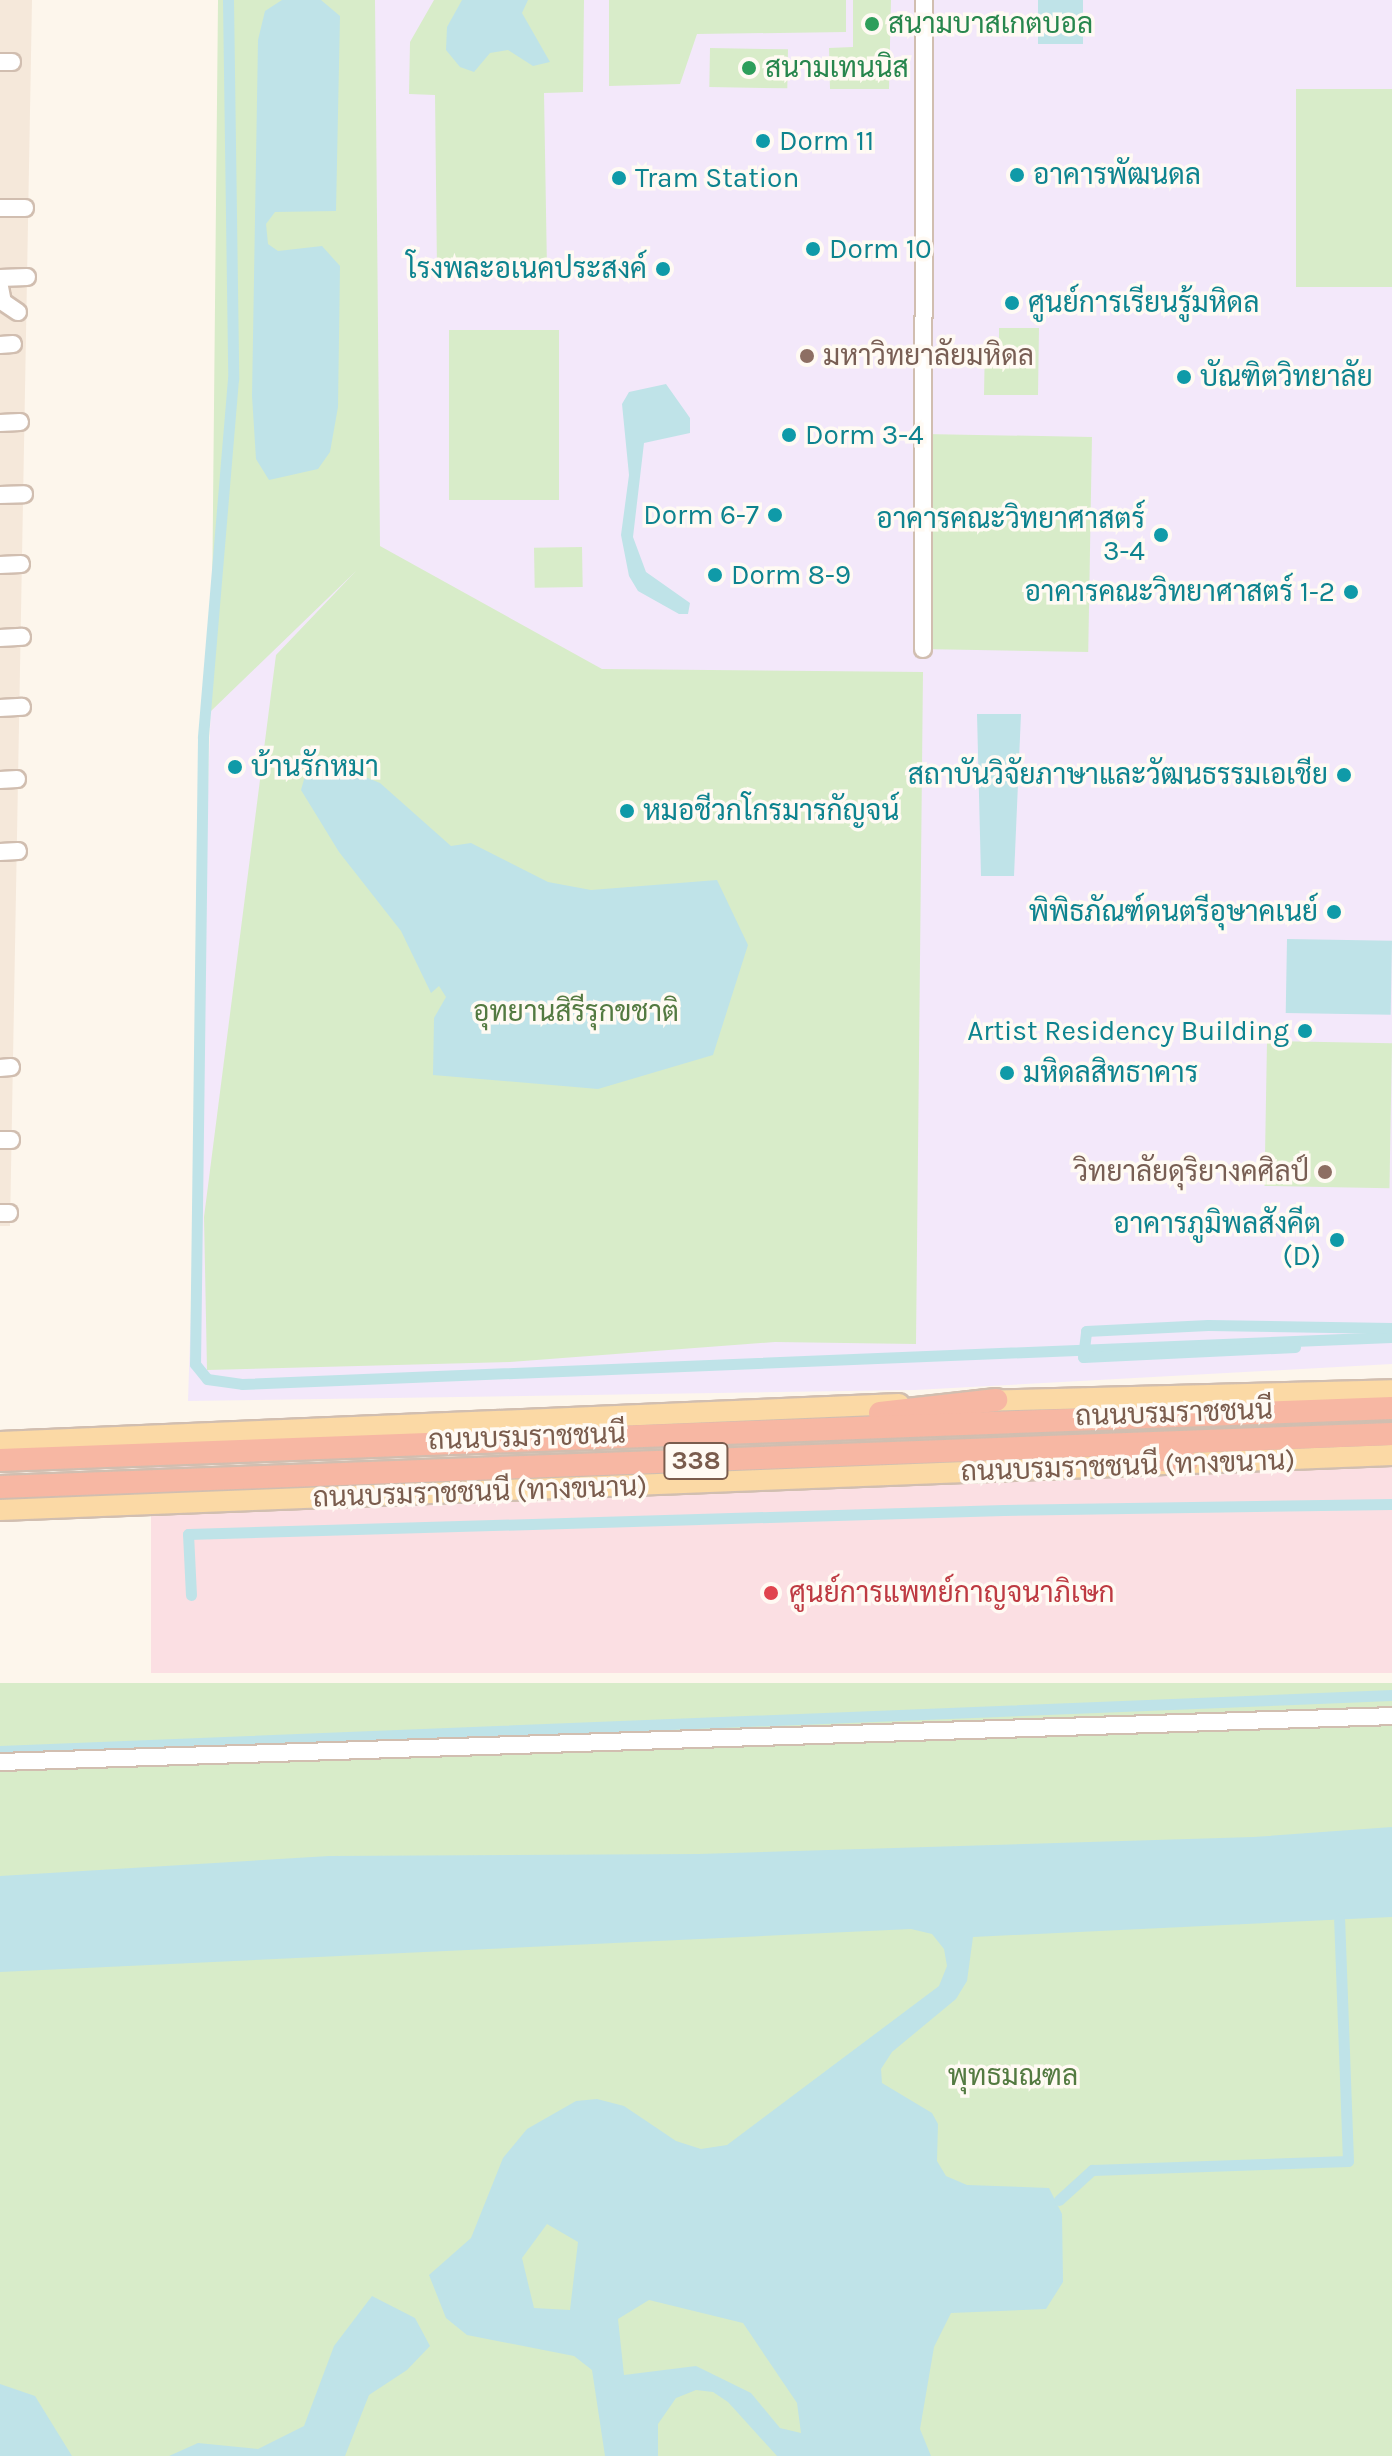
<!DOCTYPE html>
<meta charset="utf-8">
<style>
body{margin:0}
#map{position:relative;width:1392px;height:2456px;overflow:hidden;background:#fdf6ec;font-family:Karla,Sarabun,sans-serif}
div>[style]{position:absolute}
.residential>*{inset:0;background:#f5e8da}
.education>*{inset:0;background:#f3e8fa}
.medical>*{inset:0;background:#fbdfe3;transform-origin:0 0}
.green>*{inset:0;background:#d8ecc9;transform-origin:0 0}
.water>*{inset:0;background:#bfe3e8;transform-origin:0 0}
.canal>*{height:11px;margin:-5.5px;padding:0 5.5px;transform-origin:5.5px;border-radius:5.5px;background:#bfe3e8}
.roads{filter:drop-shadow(2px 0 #d1beb0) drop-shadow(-2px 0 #d1beb0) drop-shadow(0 2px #d1beb0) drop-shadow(0 -2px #d1beb0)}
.minor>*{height:16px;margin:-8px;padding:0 8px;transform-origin:8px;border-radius:8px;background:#fff}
.major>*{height:20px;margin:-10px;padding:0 10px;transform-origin:10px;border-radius:10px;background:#fbd9a5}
.highway>*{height:22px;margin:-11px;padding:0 11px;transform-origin:11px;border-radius:11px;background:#f7b7a3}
.dots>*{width:22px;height:22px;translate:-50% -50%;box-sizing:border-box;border:4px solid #fffaf3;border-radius:50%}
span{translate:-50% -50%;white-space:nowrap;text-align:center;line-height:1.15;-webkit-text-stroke:7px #fffaf3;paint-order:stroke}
.shield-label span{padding:2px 6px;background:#fffaf3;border:2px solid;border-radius:6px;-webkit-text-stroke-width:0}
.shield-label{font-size:26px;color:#7a5c4d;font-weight:700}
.leisure-label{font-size:28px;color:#27864d}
.left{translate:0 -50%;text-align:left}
.culture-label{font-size:28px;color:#0d838f}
.right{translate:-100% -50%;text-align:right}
.education-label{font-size:28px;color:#785e54}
.park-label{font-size:28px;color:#537a41}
.street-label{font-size:28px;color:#7a5c4d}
.health-label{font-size:28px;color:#be3a42}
</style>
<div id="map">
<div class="residential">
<i style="clip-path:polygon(0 0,32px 0,10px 1226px,0 1226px)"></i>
</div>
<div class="education">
<i style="clip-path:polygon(234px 0,1392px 0,1392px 1364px,915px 1390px,188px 1401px)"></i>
</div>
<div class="medical">
<i style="left:1392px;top:1466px;width:207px;height:1241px;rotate:90deg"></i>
</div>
<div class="green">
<i style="clip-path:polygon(218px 0,375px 0,380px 546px,602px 669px,923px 672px,916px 1344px,775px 1342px,510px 1362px,207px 1370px,204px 1217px,276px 655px,356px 571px,211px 711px)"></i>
<i style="clip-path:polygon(434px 0,584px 0,583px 92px,544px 93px,547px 269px,437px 270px,435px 95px,409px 94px,410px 42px)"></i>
<i style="clip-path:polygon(609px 0,846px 0,846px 32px,697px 34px,680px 84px,609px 86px)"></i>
<i style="clip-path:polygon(853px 0,891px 0,889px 89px,830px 89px,829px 48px,853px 47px)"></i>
<i style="left:710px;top:48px;width:78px;height:39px;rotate:1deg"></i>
<i style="left:1296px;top:89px;width:96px;height:198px"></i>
<i style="clip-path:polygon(999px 328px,1039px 328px,1038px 395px,984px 395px,985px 339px,999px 339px)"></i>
<i style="left:559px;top:330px;width:170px;height:110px;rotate:90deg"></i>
<i style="left:924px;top:434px;width:168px;height:215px;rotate:1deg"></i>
<i style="left:582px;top:547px;width:40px;height:48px;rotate:89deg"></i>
<i style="left:1267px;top:1041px;width:125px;height:145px;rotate:1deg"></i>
<i style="left:1392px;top:1683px;width:773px;height:1393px;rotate:90deg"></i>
</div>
<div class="water">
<i style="clip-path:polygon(282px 0,321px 0,340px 16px,336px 211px,275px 212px,266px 224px,268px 244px,278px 251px,322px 246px,340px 266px,338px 407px,330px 452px,318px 469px,269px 480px,256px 459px,252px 396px,258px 40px,265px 11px)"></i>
<i style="clip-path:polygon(462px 0,528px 0,522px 13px,550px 62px,533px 66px,508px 50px,490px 53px,474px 72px,460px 67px,446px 50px,447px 27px)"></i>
<i style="left:1038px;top:0;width:45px;height:44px"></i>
<i style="clip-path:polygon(666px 384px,690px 418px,690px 433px,644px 443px,633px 537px,646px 572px,690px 603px,688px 614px,679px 614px,638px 591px,629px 576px,621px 535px,629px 475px,622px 404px,629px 392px)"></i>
<i style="clip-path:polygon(977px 714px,1021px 714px,1014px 876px,981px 876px)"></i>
<i style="clip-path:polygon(311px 755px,380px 783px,451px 846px,471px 843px,548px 882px,591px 890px,717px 880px,748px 945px,713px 1055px,598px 1089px,433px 1075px,434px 1018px,446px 997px,439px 986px,431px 993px,401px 931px,339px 852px,301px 790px)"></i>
<i style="left:1287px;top:939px;width:105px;height:74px;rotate:1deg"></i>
<i style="clip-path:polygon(evenodd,1392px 1827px,1392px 1917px,973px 1937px,967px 1981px,956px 1999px,892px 2052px,881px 2069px,882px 2083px,932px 2113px,938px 2124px,937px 2161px,946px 2176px,967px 2185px,1049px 2188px,1062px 2214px,1063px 2282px,1046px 2309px,951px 2313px,934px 2347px,920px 2429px,931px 2456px,777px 2456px,728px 2402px,713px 2392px,696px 2390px,676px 2398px,658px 2424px,658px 2456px,605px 2456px,592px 2370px,574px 2356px,467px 2335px,446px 2318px,429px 2275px,471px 2238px,503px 2158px,527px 2129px,576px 2101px,597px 2099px,624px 2106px,676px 2141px,701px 2149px,727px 2145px,939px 1986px,947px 1966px,944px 1949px,932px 1934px,911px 1929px,0 1972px,0 1876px,329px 1856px,699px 1854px,1253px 1837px,1392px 1827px,547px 2224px,578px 2242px,570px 2310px,534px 2308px,522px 2258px,547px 2224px,1392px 1827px,649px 2300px,743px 2323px,797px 2403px,801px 2433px,780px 2428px,751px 2393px,696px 2366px,624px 2375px,618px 2319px,649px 2300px)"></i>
<i style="clip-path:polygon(372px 2296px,415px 2318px,430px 2346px,407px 2370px,369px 2395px,345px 2456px,169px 2456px,198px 2443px,258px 2449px,304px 2426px,334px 2346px)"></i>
<i style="clip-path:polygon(0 2384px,35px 2396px,72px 2456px,0 2456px)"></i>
</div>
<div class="canal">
<i style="left:228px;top:0;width:379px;rotate:89.2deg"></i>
<i style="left:233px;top:379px;width:360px;rotate:94.8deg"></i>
<i style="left:203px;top:738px;width:626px;rotate:90.73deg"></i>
<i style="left:195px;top:1364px;width:19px;rotate:51deg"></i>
<i style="left:207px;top:1379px;width:35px;rotate:8deg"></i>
<i style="left:242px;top:1384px;width:1151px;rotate:-2.34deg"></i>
<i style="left:1295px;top:1347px;width:212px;rotate:177.3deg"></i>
<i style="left:1083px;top:1357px;width:26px;rotate:-83deg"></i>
<i style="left:1086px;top:1331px;width:122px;rotate:-2.8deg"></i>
<i style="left:1208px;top:1325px;width:184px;rotate:0.9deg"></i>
<i style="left:191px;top:1595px;width:61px;rotate:-92.8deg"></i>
<i style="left:188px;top:1534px;width:816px;rotate:-1.68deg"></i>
<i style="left:1004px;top:1510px;width:388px;rotate:-0.9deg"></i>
<i style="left:0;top:1751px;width:1393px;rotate:-2.3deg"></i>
<i style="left:1059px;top:2200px;width:45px;rotate:-42.3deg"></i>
<i style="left:1092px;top:2170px;width:256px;rotate:-2deg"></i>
<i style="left:1348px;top:2161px;width:241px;rotate:-92.1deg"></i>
</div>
<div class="roads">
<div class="minor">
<i style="left:0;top:62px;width:12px"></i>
<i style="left:0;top:208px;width:25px"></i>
<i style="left:0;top:278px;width:27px;rotate:-2deg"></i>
<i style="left:0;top:287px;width:15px;rotate:79deg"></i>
<i style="left:3px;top:302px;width:18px;rotate:34deg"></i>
<i style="left:0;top:345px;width:13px;rotate:-4deg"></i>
<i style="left:0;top:423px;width:20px;rotate:-3deg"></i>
<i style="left:0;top:495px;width:24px;rotate:-2deg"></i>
<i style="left:0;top:565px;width:21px;rotate:-3deg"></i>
<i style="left:0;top:638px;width:22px;rotate:-3deg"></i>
<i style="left:923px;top:649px;width:649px;rotate:-89.91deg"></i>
<i style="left:0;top:708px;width:22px;rotate:-3deg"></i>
<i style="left:0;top:780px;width:17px;rotate:-3deg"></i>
<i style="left:0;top:852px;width:18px;rotate:-3deg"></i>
<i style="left:0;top:1068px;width:11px;rotate:-5deg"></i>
<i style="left:0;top:1140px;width:11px"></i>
<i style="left:0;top:1213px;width:9px"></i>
<i style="left:0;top:1762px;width:1393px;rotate:-1.89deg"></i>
</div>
<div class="major">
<i style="left:979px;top:1401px;width:413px;rotate:-1.5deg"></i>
<i style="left:0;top:1442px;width:900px;rotate:-2.42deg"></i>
<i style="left:0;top:1510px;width:1393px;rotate:-2.26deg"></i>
</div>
<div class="highway">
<i style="left:880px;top:1413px;width:117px;rotate:-6.4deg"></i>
<i style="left:1125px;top:1457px;width:62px;rotate:4.6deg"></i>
<i style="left:0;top:1460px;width:1393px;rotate:-2.14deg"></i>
<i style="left:0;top:1487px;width:1393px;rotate:-2.18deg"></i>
</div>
</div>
<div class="dots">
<i style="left:872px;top:24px;background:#2e9e5b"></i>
<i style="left:749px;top:68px;background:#2e9e5b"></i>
<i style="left:763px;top:141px;background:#0f9aa8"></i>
<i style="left:1017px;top:175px;background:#0f9aa8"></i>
<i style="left:619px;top:178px;background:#0f9aa8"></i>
<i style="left:813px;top:249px;background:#0f9aa8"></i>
<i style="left:663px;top:269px;background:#0f9aa8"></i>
<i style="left:1012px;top:303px;background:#0f9aa8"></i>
<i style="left:807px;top:356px;background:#8d6e63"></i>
<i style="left:1184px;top:377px;background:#0f9aa8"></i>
<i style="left:789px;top:435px;background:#0f9aa8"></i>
<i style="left:775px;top:515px;background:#0f9aa8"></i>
<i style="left:1161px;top:535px;background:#0f9aa8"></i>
<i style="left:715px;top:575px;background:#0f9aa8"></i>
<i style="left:1351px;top:592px;background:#0f9aa8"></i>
<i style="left:235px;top:767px;background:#0f9aa8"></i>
<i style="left:1344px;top:775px;background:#0f9aa8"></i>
<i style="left:627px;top:811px;background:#0f9aa8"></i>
<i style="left:1334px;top:912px;background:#0f9aa8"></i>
<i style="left:1305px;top:1031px;background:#0f9aa8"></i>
<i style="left:1007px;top:1073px;background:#0f9aa8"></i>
<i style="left:1325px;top:1172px;background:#8d6e63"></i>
<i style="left:1337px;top:1240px;background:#0f9aa8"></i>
<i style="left:771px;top:1593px;background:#e0444e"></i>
</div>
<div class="shield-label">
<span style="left:696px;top:1461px">338</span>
</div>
<div class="leisure-label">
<span class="left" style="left:888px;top:24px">สนามบาสเกตบอล</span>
<span class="left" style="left:765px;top:68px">สนามเทนนิส</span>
</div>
<div class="culture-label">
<span class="left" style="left:779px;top:141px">Dorm 11</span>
<span class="left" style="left:1033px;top:175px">อาคารพัฒนดล</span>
<span class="left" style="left:635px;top:178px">Tram Station</span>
<span class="left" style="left:829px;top:249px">Dorm 10</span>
<span class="right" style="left:647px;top:269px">โรงพละอเนคประสงค์</span>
<span class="left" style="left:1028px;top:303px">ศูนย์การเรียนรู้มหิดล</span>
<span class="left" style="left:1200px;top:377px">บัณฑิตวิทยาลัย</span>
<span class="left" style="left:805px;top:435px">Dorm 3-4</span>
<span class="right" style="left:759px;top:515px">Dorm 6-7</span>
<span class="right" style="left:1145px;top:535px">อาคารคณะวิทยาศาสตร์<br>3-4</span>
<span class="left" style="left:731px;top:575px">Dorm 8-9</span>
<span class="right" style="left:1335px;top:592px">อาคารคณะวิทยาศาสตร์ 1-2</span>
<span class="left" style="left:251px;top:767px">บ้านรักหมา</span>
<span class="right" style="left:1328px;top:775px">สถาบันวิจัยภาษาและวัฒนธรรมเอเชีย</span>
<span class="left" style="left:643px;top:811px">หมอชีวกโกรมารกัญจน์</span>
<span class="right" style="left:1318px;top:912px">พิพิธภัณฑ์ดนตรีอุษาคเนย์</span>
<span class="right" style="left:1289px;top:1031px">Artist Residency Building</span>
<span class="left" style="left:1023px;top:1073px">มหิดลสิทธาคาร</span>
<span class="right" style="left:1321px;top:1240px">อาคารภูมิพลสังคีต<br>(D)</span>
</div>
<div class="education-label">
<span class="left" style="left:823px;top:356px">มหาวิทยาลัยมหิดล</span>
<span class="right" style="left:1309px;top:1172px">วิทยาลัยดุริยางคศิลป์</span>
</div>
<div class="park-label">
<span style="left:576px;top:1012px">อุทยานสิรีรุกขชาติ</span>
<span style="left:1013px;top:2076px">พุทธมณฑล</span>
</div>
<div class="street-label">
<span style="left:1174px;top:1413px;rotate:-2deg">ถนนบรมราชชนนี</span>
<span style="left:527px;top:1437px;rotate:-2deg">ถนนบรมราชชนนี</span>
<span style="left:1128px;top:1466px;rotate:-2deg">ถนนบรมราชชนนี (ทางขนาน)</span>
<span style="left:480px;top:1492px;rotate:-2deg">ถนนบรมราชชนนี (ทางขนาน)</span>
</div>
<div class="health-label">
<span class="left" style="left:789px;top:1593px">ศูนย์การแพทย์กาญจนาภิเษก</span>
</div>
</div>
